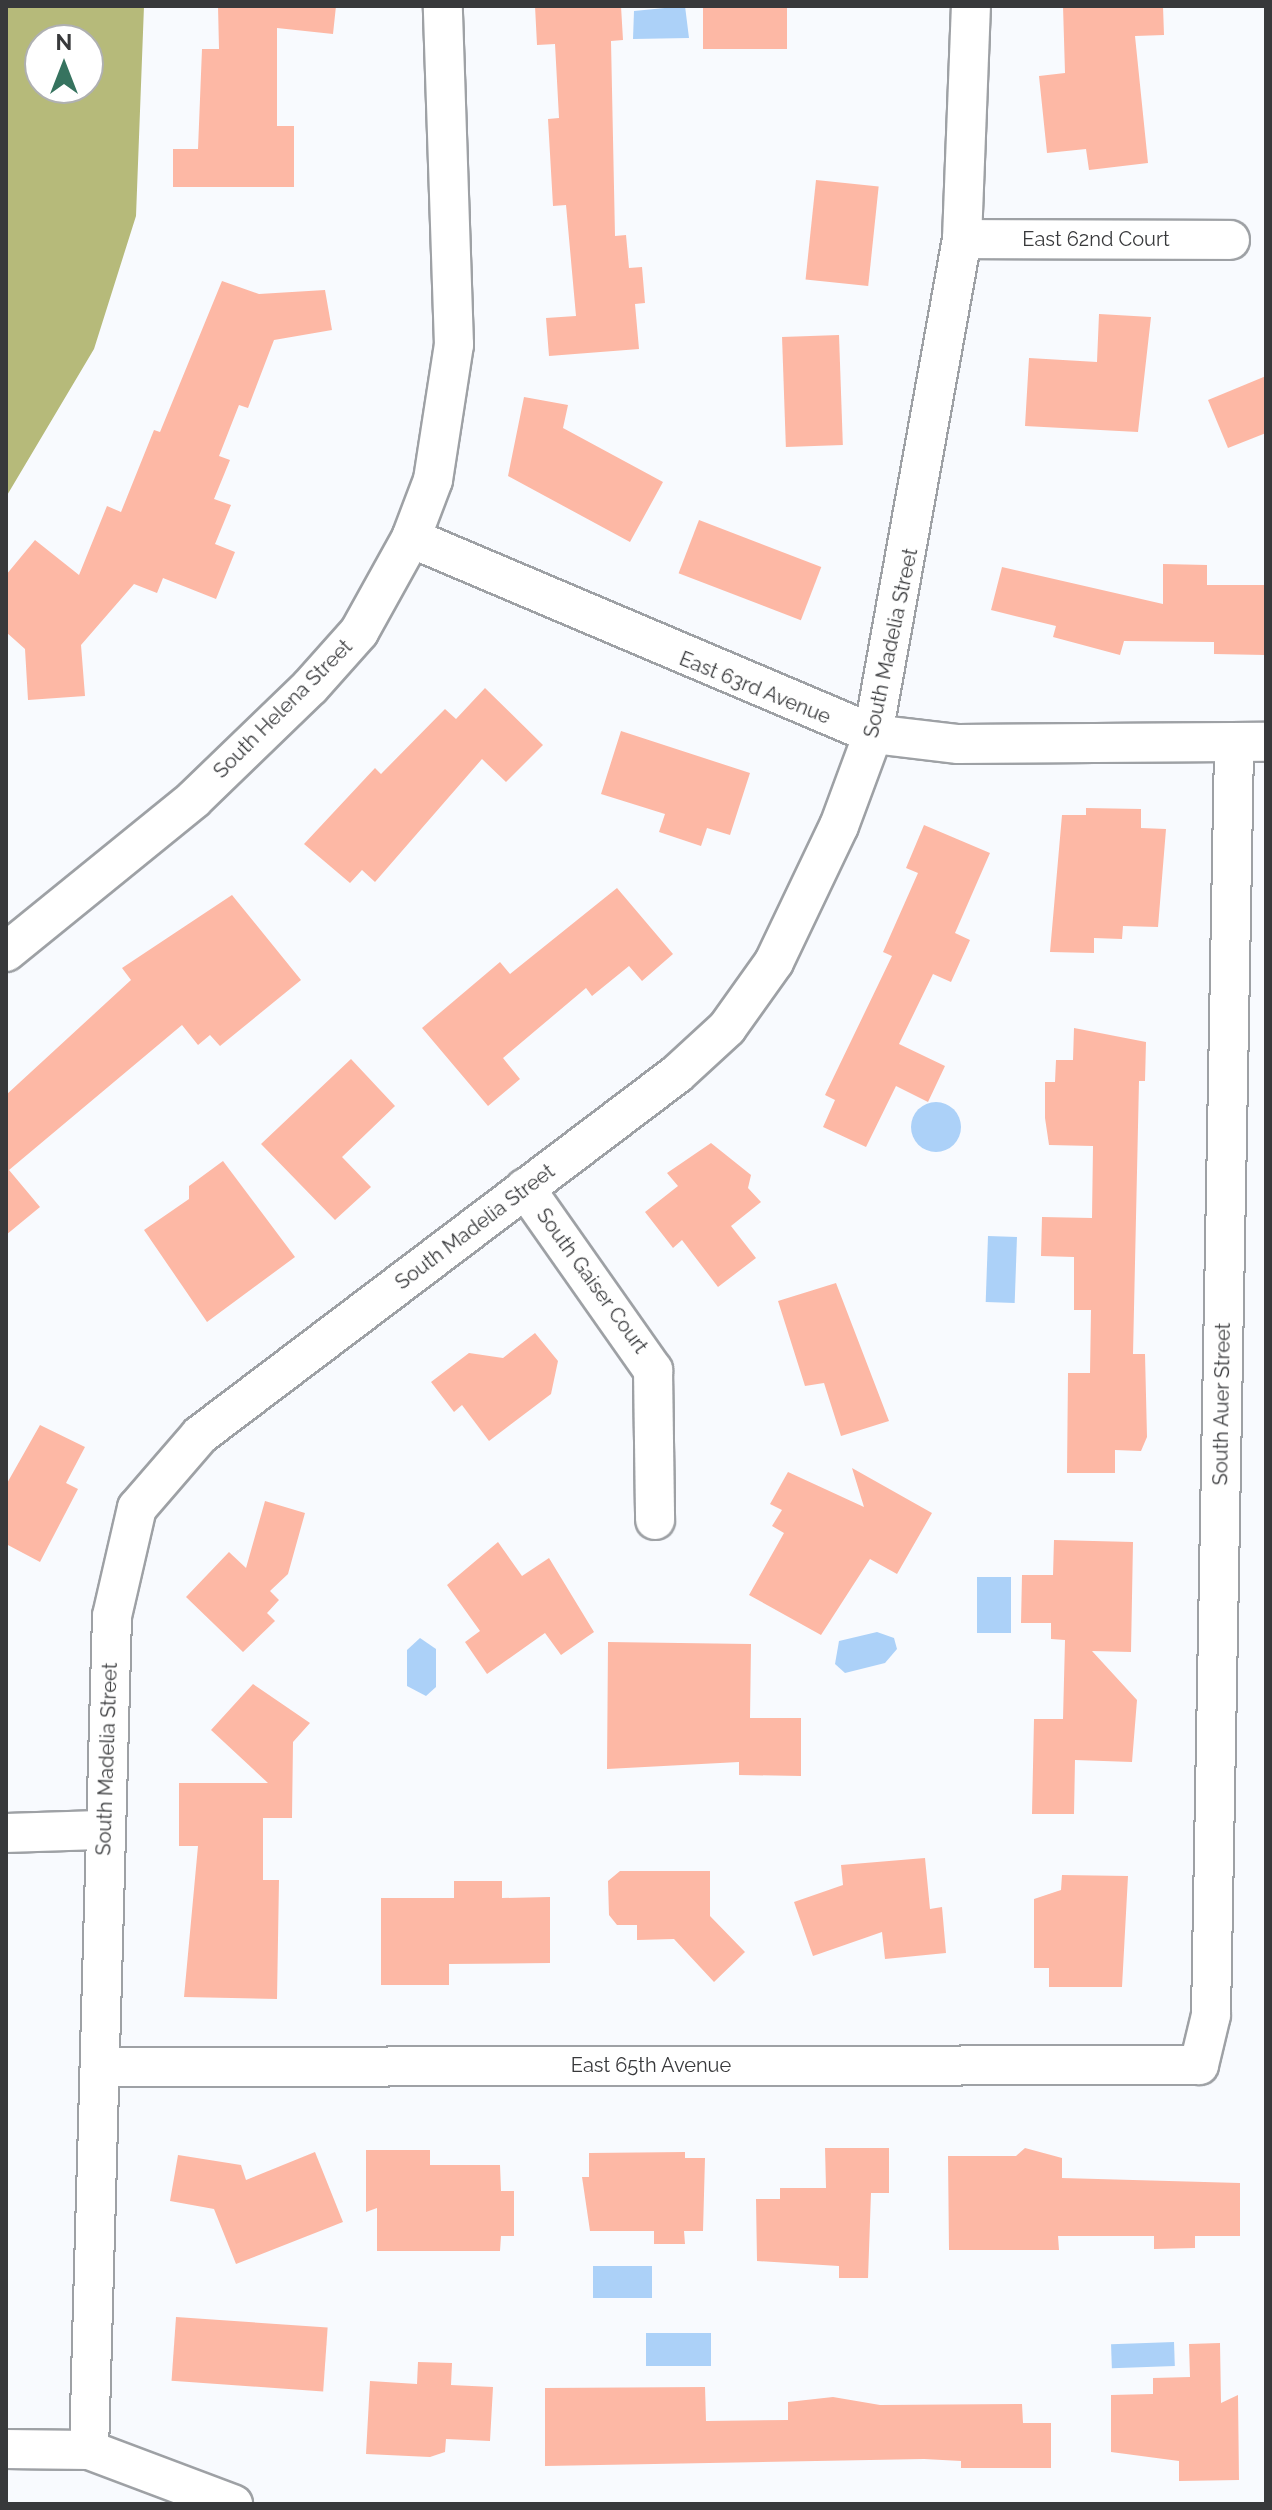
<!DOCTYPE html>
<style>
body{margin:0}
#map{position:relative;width:1272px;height:2510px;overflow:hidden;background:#f8fafe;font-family:Raleway,sans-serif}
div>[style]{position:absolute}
.forest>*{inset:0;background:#b6ba7a}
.water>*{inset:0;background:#acd1f8;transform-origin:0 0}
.round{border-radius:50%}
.building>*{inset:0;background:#fdb8a5;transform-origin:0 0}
.roads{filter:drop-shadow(2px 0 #9ea1a5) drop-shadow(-2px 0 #9ea1a5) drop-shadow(0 2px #9ea1a5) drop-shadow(0 -2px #9ea1a5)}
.street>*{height:38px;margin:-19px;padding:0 19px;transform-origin:19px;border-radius:19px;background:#fff}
span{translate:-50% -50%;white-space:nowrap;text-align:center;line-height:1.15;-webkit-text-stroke:8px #fff;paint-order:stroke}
.street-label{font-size:20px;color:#38393b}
.frame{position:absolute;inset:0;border:8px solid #38393b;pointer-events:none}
.north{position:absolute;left:24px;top:24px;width:80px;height:80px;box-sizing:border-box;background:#fff;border:2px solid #afb0b1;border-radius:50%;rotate:0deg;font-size:22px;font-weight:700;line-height:32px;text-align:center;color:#38393b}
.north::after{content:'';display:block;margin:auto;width:28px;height:36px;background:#36735f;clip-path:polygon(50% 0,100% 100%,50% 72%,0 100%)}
</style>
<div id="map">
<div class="forest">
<i style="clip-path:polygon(evenodd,6px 6px,144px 6px,136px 216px,94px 349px,6px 497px,6px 6px,40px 40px,88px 40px,88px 88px,40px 88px,40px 40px)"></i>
</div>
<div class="water">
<i style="clip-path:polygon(685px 6px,689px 38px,633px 39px,634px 11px)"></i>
<i class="round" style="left:911px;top:1102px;width:50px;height:50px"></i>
<i style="left:988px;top:1236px;width:29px;height:66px;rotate:2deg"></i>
<i style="left:977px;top:1577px;width:34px;height:56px"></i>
<i style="clip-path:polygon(877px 1632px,894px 1638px,897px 1649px,885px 1663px,845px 1673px,835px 1664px,839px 1641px)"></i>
<i style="clip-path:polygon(420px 1638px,436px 1649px,436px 1687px,426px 1696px,407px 1686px,407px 1650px)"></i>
<i style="left:593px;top:2266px;width:59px;height:32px"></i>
<i style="left:646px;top:2333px;width:65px;height:33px"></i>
<i style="left:1174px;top:2342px;width:24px;height:63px;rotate:88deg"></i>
</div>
<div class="building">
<i style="clip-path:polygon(218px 6px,336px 6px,333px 34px,277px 28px,277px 126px,294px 126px,294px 187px,173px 187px,173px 149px,198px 149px,202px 49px,219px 49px)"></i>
<i style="clip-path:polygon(535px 6px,621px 6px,623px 40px,611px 41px,615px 236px,626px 235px,629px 268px,642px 267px,645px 303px,635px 304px,639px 349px,549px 356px,546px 318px,576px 316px,566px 205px,553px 206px,548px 119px,559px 118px,555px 44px,537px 45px)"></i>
<i style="left:703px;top:6px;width:84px;height:43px"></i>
<i style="clip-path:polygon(1063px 6px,1163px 6px,1164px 35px,1135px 36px,1148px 163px,1089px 170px,1086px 149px,1047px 153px,1039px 76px,1065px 73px)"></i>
<i style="left:816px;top:180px;width:63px;height:100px;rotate:6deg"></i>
<i style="clip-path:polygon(222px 281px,259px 294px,325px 290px,332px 330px,274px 340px,248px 408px,239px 405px,219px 456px,230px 460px,214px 499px,231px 505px,215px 544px,235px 552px,216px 599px,163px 578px,157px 593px,134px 584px,81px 645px,85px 696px,28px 700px,25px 649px,6px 632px,6px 575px,35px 540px,79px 575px,107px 506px,121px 512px,154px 430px,160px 432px)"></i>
<i style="clip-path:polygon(1099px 314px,1151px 317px,1138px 432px,1025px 426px,1029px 358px,1097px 362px)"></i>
<i style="left:839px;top:335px;width:110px;height:57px;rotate:88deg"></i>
<i style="clip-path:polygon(1266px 376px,1266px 433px,1228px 448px,1208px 400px)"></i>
<i style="clip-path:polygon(524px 397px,568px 405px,563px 428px,663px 482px,630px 542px,508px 476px)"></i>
<i style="left:699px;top:520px;width:131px;height:57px;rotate:21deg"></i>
<i style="clip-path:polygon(1163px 564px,1207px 565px,1207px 585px,1266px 585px,1265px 655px,1214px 654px,1214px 642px,1124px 641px,1120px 655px,1053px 637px,1056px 626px,991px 610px,1002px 567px,1163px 604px)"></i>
<i style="clip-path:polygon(485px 688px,543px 745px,506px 782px,482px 759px,375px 882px,362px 870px,350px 883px,304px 844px,375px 768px,381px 774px,445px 709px,456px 719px)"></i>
<i style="clip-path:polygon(621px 731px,750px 773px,730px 835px,707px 828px,701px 846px,659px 832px,665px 814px,601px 794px)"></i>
<i style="clip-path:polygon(1086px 808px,1141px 809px,1141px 828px,1166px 829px,1158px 927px,1123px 926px,1122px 939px,1094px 938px,1094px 953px,1050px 952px,1062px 815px,1086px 815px)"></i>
<i style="clip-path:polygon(924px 825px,990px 853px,955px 933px,970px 940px,951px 982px,933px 974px,899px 1044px,945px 1066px,928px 1102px,896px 1086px,866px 1147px,823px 1127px,835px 1100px,825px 1095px,892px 956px,883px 952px,918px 873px,906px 868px)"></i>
<i style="clip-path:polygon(617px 888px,673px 954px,642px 981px,629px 966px,592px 996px,586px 988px,503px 1058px,520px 1079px,488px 1106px,422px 1028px,500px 962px,510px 974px)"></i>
<i style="clip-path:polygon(232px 895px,301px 980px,220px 1046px,210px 1035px,198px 1045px,182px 1025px,9px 1170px,40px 1207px,6px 1235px,6px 1095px,131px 980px,122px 968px)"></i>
<i style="clip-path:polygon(1074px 1028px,1146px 1042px,1145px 1081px,1139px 1081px,1133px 1354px,1145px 1354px,1147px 1437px,1141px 1451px,1115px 1450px,1115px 1473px,1067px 1473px,1068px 1373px,1090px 1373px,1091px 1310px,1074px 1310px,1074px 1257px,1041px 1256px,1042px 1217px,1092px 1218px,1093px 1146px,1049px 1145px,1045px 1118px,1045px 1082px,1055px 1082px,1056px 1060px,1073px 1060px)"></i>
<i style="clip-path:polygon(351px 1059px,395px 1106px,342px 1157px,371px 1187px,335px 1220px,261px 1144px)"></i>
<i style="clip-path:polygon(711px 1143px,751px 1175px,748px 1188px,761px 1202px,731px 1226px,756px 1258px,718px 1287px,682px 1240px,673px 1248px,645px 1212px,678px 1186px,667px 1173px)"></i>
<i style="clip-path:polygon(223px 1161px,295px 1257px,207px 1322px,144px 1230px,189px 1199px,189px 1186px)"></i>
<i style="clip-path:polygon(836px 1283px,889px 1421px,841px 1436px,824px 1383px,805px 1386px,778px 1301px)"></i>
<i style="clip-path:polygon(535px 1333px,558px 1361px,551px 1394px,489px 1441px,462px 1405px,454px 1412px,431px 1382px,469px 1353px,503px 1358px)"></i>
<i style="clip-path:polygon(40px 1425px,85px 1447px,66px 1483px,78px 1489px,40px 1562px,6px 1544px,6px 1485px)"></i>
<i style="clip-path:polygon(852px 1468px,932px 1513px,897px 1574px,870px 1559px,821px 1635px,749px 1595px,784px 1533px,772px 1526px,782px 1510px,770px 1504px,788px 1472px,864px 1507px)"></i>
<i style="clip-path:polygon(265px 1501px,305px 1513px,288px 1574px,270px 1591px,279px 1600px,267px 1613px,275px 1621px,243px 1652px,186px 1597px,229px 1552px,246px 1568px)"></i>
<i style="clip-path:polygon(1054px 1540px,1133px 1542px,1131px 1652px,1092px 1651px,1137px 1700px,1132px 1762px,1075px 1760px,1074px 1814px,1032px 1814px,1034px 1719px,1063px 1719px,1065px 1640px,1051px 1639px,1051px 1623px,1021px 1623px,1022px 1575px,1053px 1575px)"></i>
<i style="clip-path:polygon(498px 1542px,522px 1576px,549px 1558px,594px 1632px,561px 1655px,545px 1633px,487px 1674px,465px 1642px,480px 1631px,447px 1585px)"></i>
<i style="clip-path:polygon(608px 1642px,751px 1644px,750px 1718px,801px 1718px,801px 1776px,739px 1775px,739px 1762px,607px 1769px)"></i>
<i style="clip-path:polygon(253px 1684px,310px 1723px,293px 1742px,292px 1818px,263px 1818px,263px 1880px,279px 1880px,277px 1999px,184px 1997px,198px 1846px,179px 1846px,179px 1783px,268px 1783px,211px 1730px)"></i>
<i style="clip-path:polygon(925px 1858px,930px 1909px,942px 1907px,946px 1953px,885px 1959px,882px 1932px,813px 1956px,794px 1902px,843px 1885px,841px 1865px)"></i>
<i style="clip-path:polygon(620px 1871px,710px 1871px,710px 1916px,745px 1952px,714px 1982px,674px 1939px,637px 1940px,637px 1925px,617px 1925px,609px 1915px,608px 1881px)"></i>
<i style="clip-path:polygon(1062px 1875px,1128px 1876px,1122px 1987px,1049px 1987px,1049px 1968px,1034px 1968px,1034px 1899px,1061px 1890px)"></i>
<i style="clip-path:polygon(454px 1881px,502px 1881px,502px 1898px,550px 1897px,550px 1963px,449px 1964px,449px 1985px,381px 1985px,381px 1898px,454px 1898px)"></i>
<i style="clip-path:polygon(825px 2148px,889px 2148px,889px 2193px,871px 2193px,868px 2278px,839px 2278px,839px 2266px,757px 2261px,756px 2199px,780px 2199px,780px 2188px,826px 2188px)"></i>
<i style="clip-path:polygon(1025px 2148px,1062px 2158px,1062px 2178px,1240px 2183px,1240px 2236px,1195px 2236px,1195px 2248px,1154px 2249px,1154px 2236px,1058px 2236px,1059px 2250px,949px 2250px,948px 2156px,1016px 2156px)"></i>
<i style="clip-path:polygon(366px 2150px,430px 2150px,430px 2165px,500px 2165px,501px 2191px,514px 2191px,514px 2236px,501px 2236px,500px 2251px,377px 2251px,377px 2208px,366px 2212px)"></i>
<i style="clip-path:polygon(315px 2152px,343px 2222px,236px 2264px,214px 2209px,170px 2201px,178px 2155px,241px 2165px,246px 2180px)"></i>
<i style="clip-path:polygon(685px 2152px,685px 2158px,705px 2158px,703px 2231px,684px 2231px,685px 2244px,654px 2244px,654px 2231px,590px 2231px,582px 2177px,589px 2177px,589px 2153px)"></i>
<i style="left:176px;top:2317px;width:152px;height:64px;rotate:4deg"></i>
<i style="clip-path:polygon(1220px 2343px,1221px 2403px,1238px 2395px,1239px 2480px,1179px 2481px,1179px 2461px,1111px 2452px,1111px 2395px,1153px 2394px,1153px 2378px,1190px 2377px,1189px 2344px)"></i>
<i style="clip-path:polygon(418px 2362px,452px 2363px,451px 2385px,493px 2387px,490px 2441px,446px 2439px,445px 2452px,430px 2457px,366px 2454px,370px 2381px,417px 2384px)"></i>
<i style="clip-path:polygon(705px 2387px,706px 2421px,788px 2420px,788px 2402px,833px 2397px,880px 2405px,1022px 2404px,1023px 2423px,1051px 2423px,1051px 2468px,961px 2468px,961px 2461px,924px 2459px,545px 2466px,545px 2388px)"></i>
</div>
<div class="roads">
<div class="street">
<i style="left:962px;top:239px;width:268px;rotate:0.2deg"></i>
<i style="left:411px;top:538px;width:502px;rotate:22.99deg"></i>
<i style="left:873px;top:734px;width:86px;rotate:6.7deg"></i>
<i style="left:958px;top:744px;width:308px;rotate:-0.4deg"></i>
<i style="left:6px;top:952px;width:242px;rotate:-39.1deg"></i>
<i style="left:194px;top:799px;width:161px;rotate:-44deg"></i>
<i style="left:310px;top:687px;width:74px;rotate:-48.3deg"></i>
<i style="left:359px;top:632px;width:107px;rotate:-61deg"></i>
<i style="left:411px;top:538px;width:62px;rotate:-69.2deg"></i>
<i style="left:433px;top:480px;width:137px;rotate:-81.2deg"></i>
<i style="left:454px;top:345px;width:339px;rotate:-91.9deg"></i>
<i style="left:525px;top:1188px;width:223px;rotate:54.9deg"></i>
<i style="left:653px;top:1370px;width:150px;rotate:89.2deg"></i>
<i style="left:6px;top:1833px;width:98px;rotate:-1.8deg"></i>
<i style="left:102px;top:2067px;width:1097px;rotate:-0.1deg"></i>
<i style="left:1199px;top:2065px;width:51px;rotate:-76.5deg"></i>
<i style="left:1211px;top:2015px;width:1273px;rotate:-88.96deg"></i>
<i style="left:6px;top:2449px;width:83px;rotate:0.7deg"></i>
<i style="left:89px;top:2450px;width:154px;rotate:20.6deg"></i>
<i style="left:89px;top:2450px;width:834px;rotate:-88.42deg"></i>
<i style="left:112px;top:1616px;width:111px;rotate:-77deg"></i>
<i style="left:137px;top:1508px;width:96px;rotate:-49.2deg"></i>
<i style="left:200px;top:1435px;width:598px;rotate:-37.12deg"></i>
<i style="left:677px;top:1074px;width:68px;rotate:-42.6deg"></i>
<i style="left:727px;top:1028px;width:81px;rotate:-54.5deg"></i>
<i style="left:774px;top:962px;width:151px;rotate:-64.5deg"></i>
<i style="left:839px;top:826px;width:98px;rotate:-69.7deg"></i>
<i style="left:873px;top:734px;width:503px;rotate:-79.81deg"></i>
<i style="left:962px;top:239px;width:233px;rotate:-87.8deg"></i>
</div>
</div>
<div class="street-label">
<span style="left:1096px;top:239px">East 62nd Court</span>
<span style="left:891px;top:643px;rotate:-78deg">South Madelia Street</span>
<span style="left:755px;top:688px;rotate:22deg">East 63rd Avenue</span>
<span style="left:283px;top:709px;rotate:-45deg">South Helena Street</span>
<span style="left:475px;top:1227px;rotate:-37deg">South Madelia Street</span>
<span style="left:592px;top:1281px;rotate:54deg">South Gaiser Court</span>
<span style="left:1222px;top:1404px;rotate:-89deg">South Auer Street</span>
<span style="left:107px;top:1759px;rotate:-88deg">South Madelia Street</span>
<span style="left:651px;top:2065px">East 65th Avenue</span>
</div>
<div class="frame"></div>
<div class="north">N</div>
</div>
